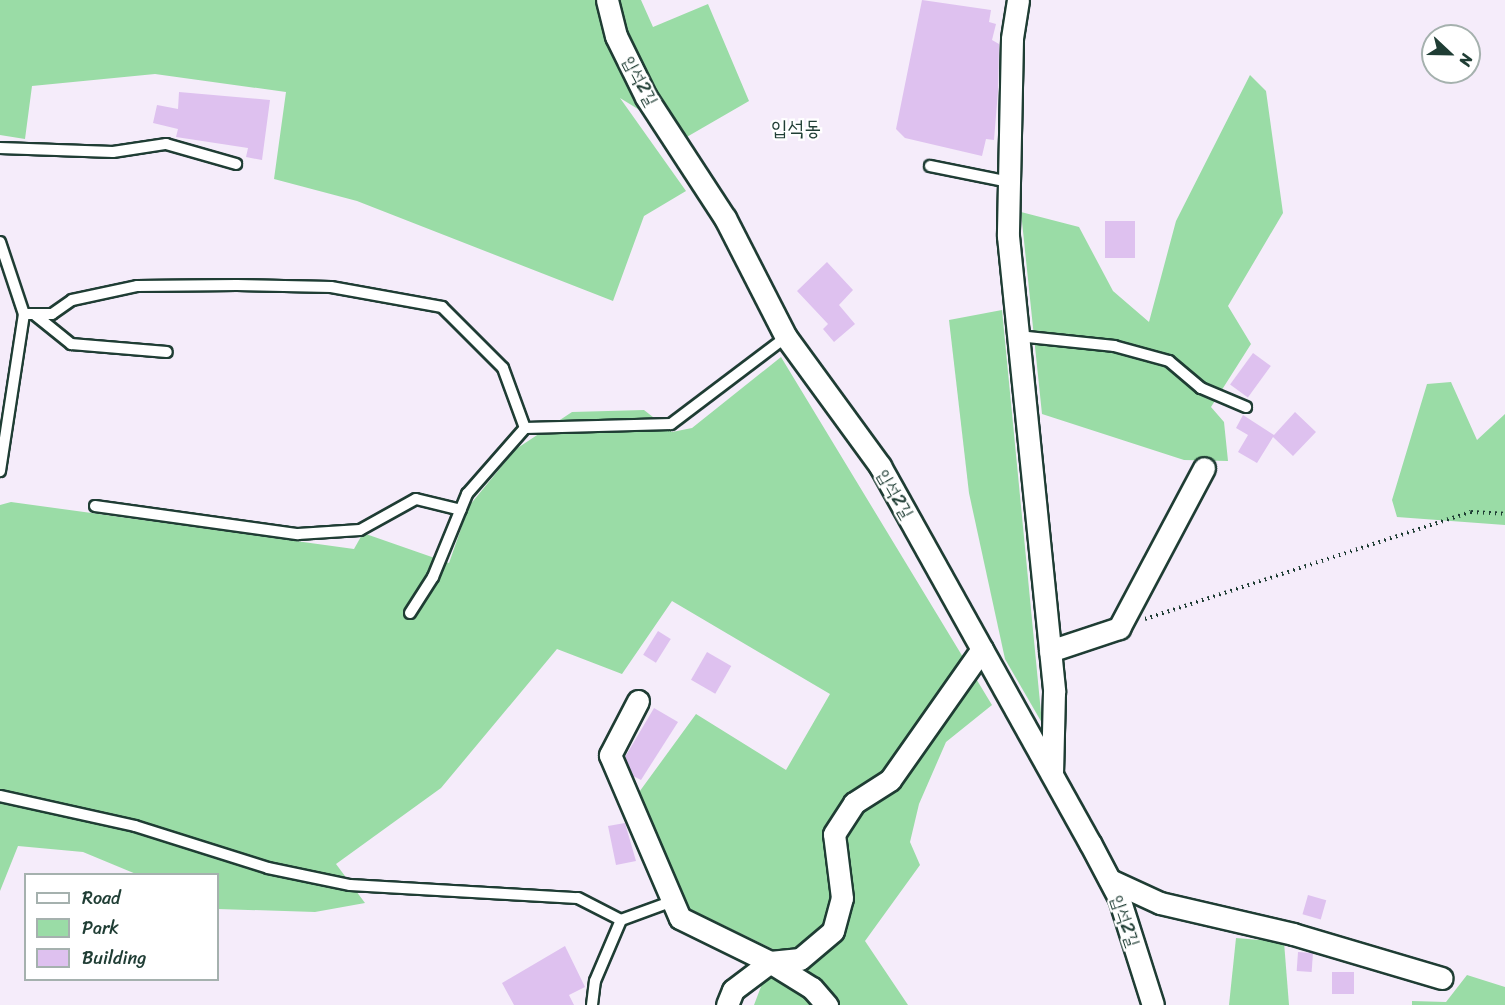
<!DOCTYPE html>
<meta charset="utf-8">
<style>
body{margin:0}
#map{position:relative;width:1505px;height:1005px;overflow:hidden;background:#f5ecfa;font-family:Sriracha,"Poor Story",sans-serif}
div>[style]{position:absolute}
.green>*{inset:0;background:#9adca6}
.building>*{inset:0;background:#dec1ef;transform-origin:0 0}
.path>*{height:4px;margin-top:-2px;transform-origin:0;background:repeating-linear-gradient(90deg,#1f3d34 0 1.5px,transparent 0 6px)}
.roads{filter:drop-shadow(2px 0 #1f3d34) drop-shadow(-2px 0 #1f3d34) drop-shadow(0 2px #1f3d34) drop-shadow(0 -2px #1f3d34)}
.service>*{height:10px;margin:-5px;padding:0 5px;transform-origin:5px;border-radius:5px;background:#fff}
.minor>*{height:21px;margin:-10.5px;padding:0 10.5px;transform-origin:10.5px;border-radius:10.5px;background:#fff}
span{translate:-50% -50%;white-space:nowrap;text-align:center;line-height:1.15;-webkit-text-stroke:4.5px #fff;paint-order:stroke}
.street-label{font-size:18px;color:#1f3d34}
.quarter-label{font-size:21px;color:#1f3d34}
.legend{position:absolute;left:24px;top:873px;width:195px;height:108px;box-sizing:border-box;background:#fff;border:2px solid #a5b1ae;margin:0;padding:8px 10px;list-style:none;font-size:18px;color:#1f3d34}
.legend li{display:flex;align-items:center;gap:12px;height:30px}
.legend b{width:30px;border:2px solid #a5b1ae}
.north{position:absolute;left:1421px;top:24px;width:60px;height:60px;box-sizing:border-box;background:#fff;border:2px solid #a5b1ae;border-radius:50%;rotate:112deg;font-size:16px;font-weight:700;line-height:24px;text-align:center;color:#1f3d34}
.north::after{content:'';display:block;margin:auto;width:21px;height:27px;background:#1f3d34;clip-path:polygon(50% 0,100% 100%,50% 72%,0 100%)}
</style>
<div id="map">
<div class="green">
<i style="clip-path:polygon(0 0,641px 0,653px 27px,708px 4px,749px 101px,685px 138px,620px 98px,686px 191px,644px 216px,613px 301px,357px 201px,274px 179px,286px 92px,155px 74px,32px 86px,25px 139px,0 135px)"></i>
<i style="clip-path:polygon(1250px 75px,1266px 91px,1283px 213px,1228px 306px,1251px 344px,1211px 407px,1224px 422px,1228px 461px,1184px 460px,1042px 414px,1021px 212px,1079px 227px,1113px 291px,1149px 322px,1176px 221px)"></i>
<i style="clip-path:polygon(1002px 310px,1042px 723px,1005px 659px,969px 493px,949px 320px)"></i>
<i style="clip-path:polygon(781px 357px,992px 705px,946px 742px,919px 804px,910px 842px,920px 865px,865px 941px,908px 1005px,754px 1005px,775px 950px,690px 909px,637px 795px,696px 714px,786px 770px,830px 694px,672px 601px,622px 674px,557px 649px,441px 788px,336px 864px,365px 903px,315px 912px,218px 909px,218px 874px,136px 874px,83px 852px,18px 846px,0 891px,0 505px,11px 502px,354px 549px,363px 533px,449px 563px,469px 506px,516px 449px,572px 412px,644px 410px,672px 432px,692px 428px)"></i>
<i style="clip-path:polygon(1451px 382px,1477px 440px,1505px 414px,1505px 525px,1397px 517px,1392px 500px,1427px 384px)"></i>
<i style="clip-path:polygon(1236px 938px,1284px 942px,1289px 1005px,1229px 1005px)"></i>
<i style="clip-path:polygon(1467px 975px,1505px 987px,1505px 1005px,1412px 1005px,1412px 1001px,1446px 1002px)"></i>
</div>
<div class="building">
<i style="clip-path:polygon(922px 0,991px 10px,989px 22px,996px 24px,992px 40px,999px 44px,998px 91px,994px 140px,986px 139px,982px 156px,905px 138px,896px 129px)"></i>
<i style="clip-path:polygon(179px 92px,270px 100px,262px 160px,246px 157px,248px 148px,176px 137px,178px 129px,153px 123px,157px 105px,178px 109px)"></i>
<i style="left:1105px;top:221px;width:30px;height:37px"></i>
<i style="clip-path:polygon(827px 262px,853px 290px,839px 305px,855px 324px,834px 342px,823px 329px,828px 324px,797px 291px)"></i>
<i style="left:1253px;top:353px;width:22px;height:39px;rotate:36deg"></i>
<i style="clip-path:polygon(1295px 412px,1316px 432px,1293px 456px,1273px 437px,1257px 463px,1238px 452px,1248px 435px,1236px 428px,1243px 415px,1274px 435px)"></i>
<i style="left:658px;top:631px;width:15px;height:28px;rotate:32deg"></i>
<i style="left:707px;top:652px;width:28px;height:32px;rotate:30deg"></i>
<i style="clip-path:polygon(654px 708px,678px 722px,641px 780px,633px 776px,625px 757px)"></i>
<i style="clip-path:polygon(625px 823px,636px 861px,616px 865px,608px 826px)"></i>
<i style="left:1308px;top:895px;width:19px;height:20px;rotate:16deg"></i>
<i style="clip-path:polygon(565px 946px,585px 987px,569px 995px,574px 1005px,514px 1005px,502px 983px)"></i>
<i style="left:1298px;top:952px;width:15px;height:19px;rotate:4deg"></i>
<i style="left:1332px;top:972px;width:22px;height:22px"></i>
</div>
<div class="path">
<i style="left:1145px;top:619px;width:343px;rotate:-18.2deg"></i>
<i style="left:1471px;top:512px;width:34px;rotate:3deg"></i>
</div>
<div class="roads">
<div class="service">
<i style="left:0;top:148px;width:113px;rotate:2deg"></i>
<i style="left:113px;top:152px;width:54px;rotate:-8.6deg"></i>
<i style="left:166px;top:144px;width:73px;rotate:15.9deg"></i>
<i style="left:930px;top:166px;width:81px;rotate:11.4deg"></i>
<i style="left:0;top:242px;width:76px;rotate:71.6deg"></i>
<i style="left:24px;top:314px;width:159px;rotate:98.7deg"></i>
<i style="left:24px;top:314px;width:28px"></i>
<i style="left:52px;top:314px;width:24px;rotate:-35deg"></i>
<i style="left:72px;top:300px;width:66px;rotate:-12.2deg"></i>
<i style="left:137px;top:286px;width:100px;rotate:-0.6deg"></i>
<i style="left:237px;top:285px;width:94px;rotate:1.2deg"></i>
<i style="left:331px;top:287px;width:113px;rotate:10.2deg"></i>
<i style="left:442px;top:307px;width:86px;rotate:45deg"></i>
<i style="left:503px;top:368px;width:64px;rotate:69.9deg"></i>
<i style="left:34px;top:314px;width:48px;rotate:39deg"></i>
<i style="left:71px;top:344px;width:96px;rotate:4.8deg"></i>
<i style="left:1018px;top:336px;width:97px;rotate:5.9deg"></i>
<i style="left:1114px;top:346px;width:57px;rotate:15.3deg"></i>
<i style="left:1169px;top:361px;width:42px;rotate:40.2deg"></i>
<i style="left:1201px;top:388px;width:49px;rotate:22.9deg"></i>
<i style="left:95px;top:506px;width:205px;rotate:7.9deg"></i>
<i style="left:298px;top:534px;width:62px;rotate:-3.7deg"></i>
<i style="left:360px;top:530px;width:64px;rotate:-29deg"></i>
<i style="left:416px;top:499px;width:46px;rotate:13.7deg"></i>
<i style="left:410px;top:613px;width:43px;rotate:-57.4deg"></i>
<i style="left:433px;top:577px;width:90px;rotate:-67.7deg"></i>
<i style="left:467px;top:494px;width:88px;rotate:-48.7deg"></i>
<i style="left:525px;top:428px;width:146px;rotate:-1.6deg"></i>
<i style="left:671px;top:424px;width:144px;rotate:-37.1deg"></i>
<i style="left:0;top:796px;width:138px;rotate:12.5deg"></i>
<i style="left:135px;top:826px;width:139px;rotate:17.5deg"></i>
<i style="left:268px;top:868px;width:84px;rotate:11.7deg"></i>
<i style="left:350px;top:885px;width:228px;rotate:3.3deg"></i>
<i style="left:578px;top:898px;width:48px;rotate:27.1deg"></i>
<i style="left:592px;top:1005px;width:24px;rotate:-83deg"></i>
<i style="left:595px;top:981px;width:66px;rotate:-66.9deg"></i>
<i style="left:621px;top:920px;width:55px;rotate:-20.1deg"></i>
</div>
<div class="minor">
<i style="left:607px;top:0;width:37px;rotate:76deg"></i>
<i style="left:616px;top:36px;width:68px;rotate:63.8deg"></i>
<i style="left:646px;top:97px;width:145px;rotate:56.9deg"></i>
<i style="left:725px;top:218px;width:134px;rotate:62.9deg"></i>
<i style="left:786px;top:337px;width:160px;rotate:53.9deg"></i>
<i style="left:880px;top:466px;width:432px;rotate:60.9deg"></i>
<i style="left:1090px;top:843px;width:62px;rotate:62.2deg"></i>
<i style="left:1119px;top:898px;width:112px;rotate:72.4deg"></i>
<i style="left:1018px;top:0;width:39px;rotate:99deg"></i>
<i style="left:1012px;top:39px;width:197px;rotate:91.2deg"></i>
<i style="left:1008px;top:236px;width:458px;rotate:84.2deg"></i>
<i style="left:1054px;top:692px;width:82px;rotate:91.4deg"></i>
<i style="left:1050px;top:651px;width:73px;rotate:-18.4deg"></i>
<i style="left:1119px;top:628px;width:181px;rotate:-62deg"></i>
<i style="left:638px;top:701px;width:61px;rotate:117.4deg"></i>
<i style="left:610px;top:755px;width:177px;rotate:66.8deg"></i>
<i style="left:680px;top:918px;width:100px;rotate:26.1deg"></i>
<i style="left:770px;top:962px;width:49px;rotate:31.8deg"></i>
<i style="left:812px;top:988px;width:23px;rotate:49deg"></i>
<i style="left:1110px;top:880px;width:55px;rotate:24.7deg"></i>
<i style="left:1160px;top:903px;width:137px;rotate:13.1deg"></i>
<i style="left:1293px;top:934px;width:155px;rotate:16.5deg"></i>
<i style="left:727px;top:1005px;width:16px;rotate:-68deg"></i>
<i style="left:733px;top:990px;width:46px;rotate:-37.1deg"></i>
<i style="left:770px;top:962px;width:30px;rotate:-6deg"></i>
<i style="left:800px;top:959px;width:43px;rotate:-40.3deg"></i>
<i style="left:833px;top:931px;width:34px;rotate:-75deg"></i>
<i style="left:842px;top:898px;width:64px;rotate:-97.1deg"></i>
<i style="left:834px;top:834px;width:37px;rotate:-57deg"></i>
<i style="left:854px;top:803px;width:43px;rotate:-32.6deg"></i>
<i style="left:890px;top:780px;width:160px;rotate:-54.9deg"></i>
</div>
</div>
<div class="street-label">
<span style="left:640px;top:81px;rotate:62deg">입석2길</span>
<span style="left:895px;top:494px;rotate:60deg">입석2길</span>
<span style="left:1125px;top:921px;rotate:71deg">입석2길</span>
</div>
<div class="quarter-label">
<span style="left:796px;top:128px">입석동</span>
</div>
<ul class="legend">
<li><b style="height:8px;background:#fff"></b>Road</li>
<li><b style="height:16px;background:#9adca6"></b>Park</li>
<li><b style="height:16px;background:#dec1ef"></b>Building</li>
</ul>
<div class="north">N</div>
</div>
